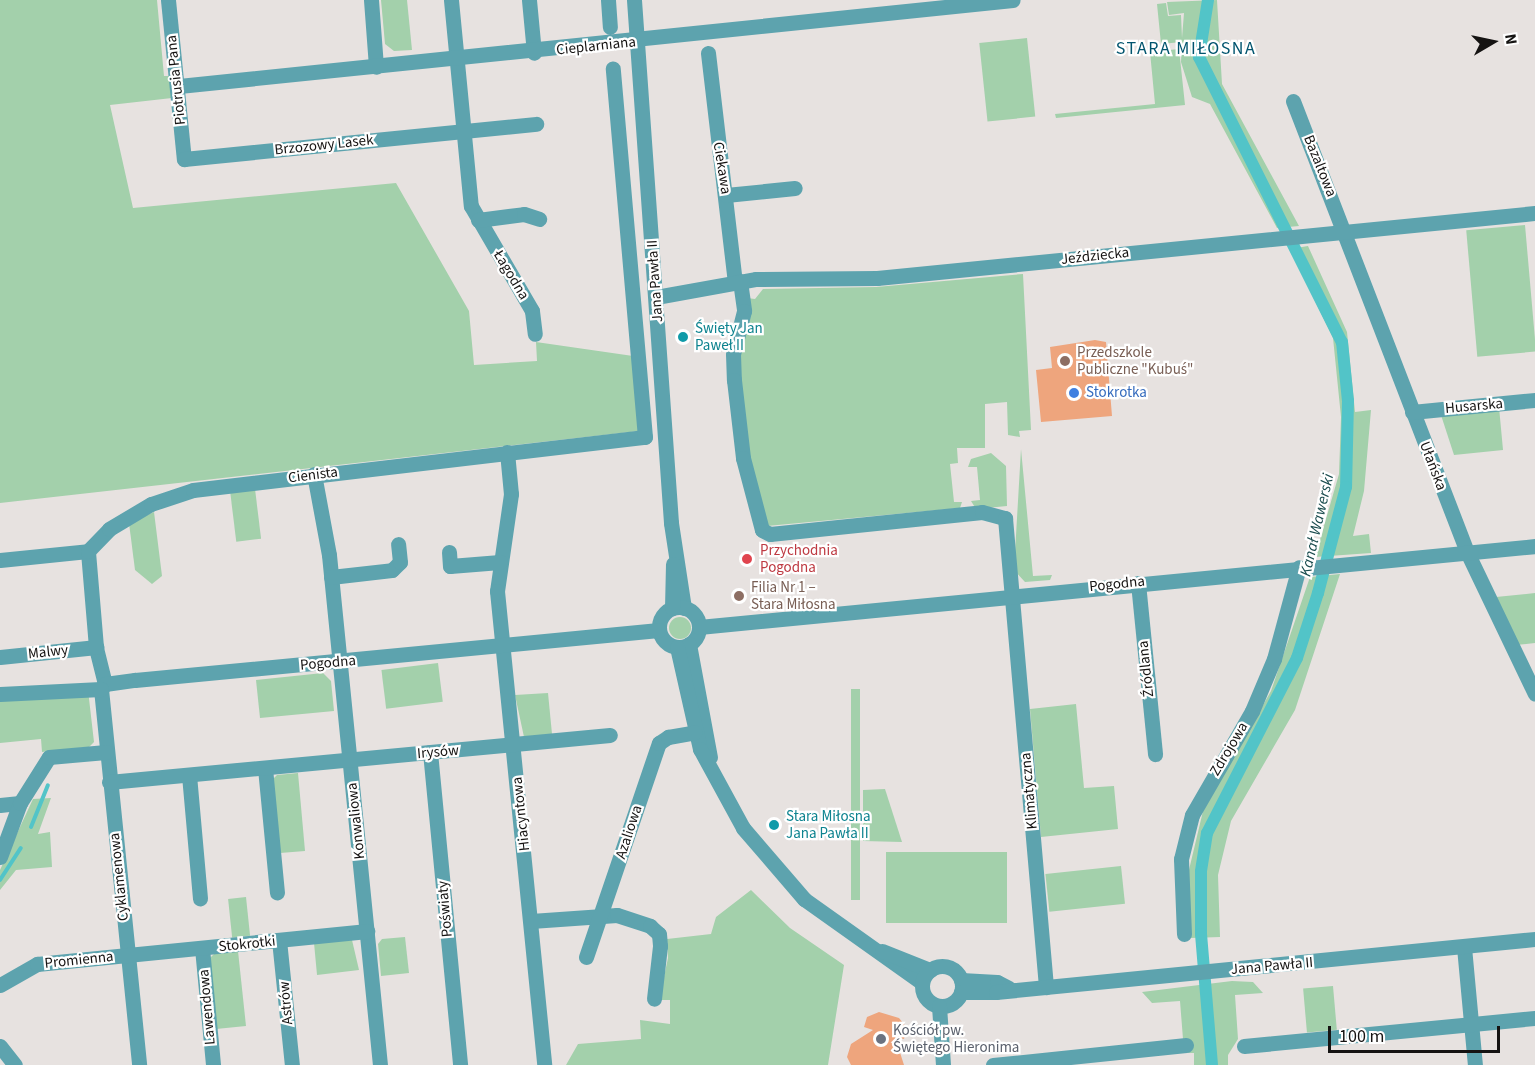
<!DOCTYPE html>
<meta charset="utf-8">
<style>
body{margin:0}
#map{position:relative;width:1535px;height:1065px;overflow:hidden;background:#e7e2e0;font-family:"Source Sans 3",sans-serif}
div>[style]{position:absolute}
.green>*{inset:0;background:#a3d0ab;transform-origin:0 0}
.round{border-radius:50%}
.stream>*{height:4px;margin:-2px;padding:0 2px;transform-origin:2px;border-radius:2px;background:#52c4c8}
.canal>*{height:12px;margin:-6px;padding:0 6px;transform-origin:6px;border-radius:6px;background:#52c4c8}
.building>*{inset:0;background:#eea57d}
.minor>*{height:15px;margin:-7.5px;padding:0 7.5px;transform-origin:7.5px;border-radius:7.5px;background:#5da3ae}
.minor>.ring{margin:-7.5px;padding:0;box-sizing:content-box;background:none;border:15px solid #5da3ae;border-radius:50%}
.dots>*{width:16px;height:16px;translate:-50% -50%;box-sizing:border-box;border:3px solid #fff;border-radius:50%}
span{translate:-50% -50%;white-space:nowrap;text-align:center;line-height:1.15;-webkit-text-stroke:4.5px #fff;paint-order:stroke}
.street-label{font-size:15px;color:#151312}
.culture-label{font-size:15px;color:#0d838f}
.left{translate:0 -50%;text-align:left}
.education-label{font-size:15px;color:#785e54}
.shop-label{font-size:15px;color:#366cbe}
.health-label{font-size:15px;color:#be3a42}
.worship-label{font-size:15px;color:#5b616d}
.water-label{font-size:16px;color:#1a4c4e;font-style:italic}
.quarter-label{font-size:18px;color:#01546e;letter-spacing:1.5px}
.north{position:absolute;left:1463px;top:12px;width:60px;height:60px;-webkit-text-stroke:4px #fff;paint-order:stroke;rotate:81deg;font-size:16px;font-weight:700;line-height:24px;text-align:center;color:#151312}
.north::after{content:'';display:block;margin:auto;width:21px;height:27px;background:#151312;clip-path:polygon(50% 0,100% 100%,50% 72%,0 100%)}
.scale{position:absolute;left:1328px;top:1026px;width:172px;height:27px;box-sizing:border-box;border:3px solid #151312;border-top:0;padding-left:8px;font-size:18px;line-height:21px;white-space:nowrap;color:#151312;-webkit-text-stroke:4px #fff;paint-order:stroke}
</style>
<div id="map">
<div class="green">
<i style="clip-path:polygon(0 0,157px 0,164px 76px,173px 76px,172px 98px,110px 105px,133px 208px,396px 183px,469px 311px,474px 365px,537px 361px,536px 342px,633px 356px,639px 431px,0 503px)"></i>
<i style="clip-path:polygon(381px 0,407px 0,412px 50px,394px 51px,385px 44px)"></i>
<i style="clip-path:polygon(1217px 0,1222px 84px,1299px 226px,1277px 228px,1210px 104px,1192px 97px,1181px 62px,1182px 42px,1161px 44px,1157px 4px,1166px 3px,1168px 16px,1181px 15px,1182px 38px,1184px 13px,1169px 15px,1167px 2px)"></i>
<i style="left:1027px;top:38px;width:79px;height:48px;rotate:84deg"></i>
<i style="clip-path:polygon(1179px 49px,1185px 105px,1056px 118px,1055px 114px,1155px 104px,1150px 52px)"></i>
<i style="left:1525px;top:225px;width:127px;height:59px;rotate:85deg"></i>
<i style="clip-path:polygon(1308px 246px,1347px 332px,1355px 412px,1371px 410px,1364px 491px,1353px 536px,1369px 534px,1371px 553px,1315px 557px,1339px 474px,1341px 417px,1333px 338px,1290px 249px)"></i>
<i style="clip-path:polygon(1023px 274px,1031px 430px,1019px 431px,1020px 437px,1008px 435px,1007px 402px,985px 404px,985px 448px,957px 448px,958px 463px,950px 464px,954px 502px,962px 502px,960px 508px,767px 526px,746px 441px,739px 364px,747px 298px,755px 299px,763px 289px,876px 287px)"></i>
<i style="clip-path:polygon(1499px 407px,1503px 450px,1454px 455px,1440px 412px)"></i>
<i style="clip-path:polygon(1021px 449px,1033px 576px,1052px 575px,1050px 580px,1025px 582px,1014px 570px)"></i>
<i style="clip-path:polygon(991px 453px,1006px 466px,1007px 506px,976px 509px,971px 501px,980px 500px,977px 467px,968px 467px,971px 459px)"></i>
<i style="left:255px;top:489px;width:50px;height:25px;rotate:83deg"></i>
<i style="clip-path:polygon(154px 512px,162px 576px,152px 584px,135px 570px,129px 523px)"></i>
<i style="clip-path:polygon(1340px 574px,1295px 710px,1231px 821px,1218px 875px,1220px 937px,1191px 938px,1188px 874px,1203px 811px,1271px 691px,1310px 577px)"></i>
<i style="clip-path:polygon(1535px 593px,1535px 643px,1516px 645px,1496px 597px)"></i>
<i class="round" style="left:669px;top:617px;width:22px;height:22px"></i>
<i style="left:438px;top:663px;width:39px;height:57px;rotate:83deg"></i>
<i style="clip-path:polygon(323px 673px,331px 681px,334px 711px,260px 718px,256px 680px)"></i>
<i style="left:851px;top:689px;width:9px;height:211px"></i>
<i style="clip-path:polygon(88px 690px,94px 742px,89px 747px,42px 752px,41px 739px,0 743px,0 698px)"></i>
<i style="clip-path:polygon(548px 693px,552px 734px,524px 737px,515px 695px)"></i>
<i style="clip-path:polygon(1076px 704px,1084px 788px,1114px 786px,1118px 829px,1041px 837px,1030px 709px)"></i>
<i style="clip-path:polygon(298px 773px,305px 851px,280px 853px,272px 780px,277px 775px)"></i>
<i style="clip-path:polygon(885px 789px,902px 842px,863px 841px,863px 790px)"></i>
<i style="clip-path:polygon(51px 798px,38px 834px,50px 832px,52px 867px,16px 870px,0 890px,0 870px,33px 799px)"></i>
<i style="left:886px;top:852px;width:121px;height:71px"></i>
<i style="left:1121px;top:866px;width:38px;height:76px;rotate:84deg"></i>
<i style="clip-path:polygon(751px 890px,790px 928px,844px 965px,828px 1065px,566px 1065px,578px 1044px,641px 1039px,640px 1020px,670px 1024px,670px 1000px,659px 1000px,668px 958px,667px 939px,711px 934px,716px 917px)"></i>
<i style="left:246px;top:897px;width:39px;height:18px;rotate:84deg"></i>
<i style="clip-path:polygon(405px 937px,409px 973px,381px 976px,378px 944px,382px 939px)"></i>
<i style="clip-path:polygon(352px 940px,359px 970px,317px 975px,314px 943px)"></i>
<i style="clip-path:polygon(238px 951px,246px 1026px,216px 1029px,209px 959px,214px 954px)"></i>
<i style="clip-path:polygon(1232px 981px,1253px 982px,1263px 993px,1235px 995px,1238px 1039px,1228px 1055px,1228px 1065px,1194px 1065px,1194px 1053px,1188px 1053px,1187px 1038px,1183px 1039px,1180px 1001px,1152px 1003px,1142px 992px)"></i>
<i style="left:1333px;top:986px;width:44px;height:30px;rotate:85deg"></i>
</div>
<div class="stream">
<i style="left:31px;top:827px;width:45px;rotate:-68deg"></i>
<i style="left:0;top:880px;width:38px;rotate:-57deg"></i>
</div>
<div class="canal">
<i style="left:1208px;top:0;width:58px;rotate:99deg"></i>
<i style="left:1199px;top:57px;width:319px;rotate:63.4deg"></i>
<i style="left:1342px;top:342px;width:59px;rotate:84.2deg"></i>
<i style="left:1348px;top:401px;width:86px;rotate:91.3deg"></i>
<i style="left:1346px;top:487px;width:110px;rotate:104.8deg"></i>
<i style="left:1318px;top:593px;width:68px;rotate:107.9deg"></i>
<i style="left:1297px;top:658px;width:197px;rotate:117.2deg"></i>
<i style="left:1207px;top:833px;width:39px;rotate:99deg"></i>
<i style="left:1201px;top:872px;width:62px;rotate:90deg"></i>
<i style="left:1201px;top:934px;width:131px;rotate:85.2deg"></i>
</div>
<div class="building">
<i style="clip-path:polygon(1095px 340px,1106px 342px,1112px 416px,1041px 422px,1036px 370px,1052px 368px,1050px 347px)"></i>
<i style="clip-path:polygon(879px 1012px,899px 1018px,907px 1028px,904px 1039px,895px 1037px,904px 1065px,851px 1065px,847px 1057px,851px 1044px,873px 1030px,864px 1027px,867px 1017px)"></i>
</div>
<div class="minor">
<i style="left:168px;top:0;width:160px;rotate:84.3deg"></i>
<i style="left:184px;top:159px;width:354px;rotate:-5.7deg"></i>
<i style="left:371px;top:0;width:67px;rotate:85.7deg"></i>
<i style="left:451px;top:0;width:207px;rotate:84.5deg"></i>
<i style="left:471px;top:206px;width:121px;rotate:59.8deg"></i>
<i style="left:532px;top:311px;width:23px;rotate:83deg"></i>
<i style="left:529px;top:0;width:53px;rotate:84.6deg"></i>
<i style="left:608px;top:0;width:27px;rotate:86deg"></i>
<i style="left:634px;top:0;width:524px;rotate:85.95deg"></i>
<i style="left:671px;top:523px;width:86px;rotate:81.3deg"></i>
<i style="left:708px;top:53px;width:231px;rotate:83.3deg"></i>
<i style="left:179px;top:86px;width:838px;rotate:-5.89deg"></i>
<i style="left:1293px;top:101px;width:483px;rotate:68.9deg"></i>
<i style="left:1467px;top:552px;width:157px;rotate:64.4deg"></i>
<i style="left:726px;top:195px;width:69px;rotate:-5.8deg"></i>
<i style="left:478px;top:220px;width:46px;rotate:-7.4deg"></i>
<i style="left:524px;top:214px;width:16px;rotate:18deg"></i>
<i style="left:740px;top:281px;width:30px;rotate:82deg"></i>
<i style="left:744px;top:311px;width:44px;rotate:104.3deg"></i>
<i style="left:733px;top:354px;width:26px;rotate:88deg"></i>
<i style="left:734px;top:380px;width:79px;rotate:83.4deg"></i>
<i style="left:743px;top:458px;width:74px;rotate:75.2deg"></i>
<i style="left:762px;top:530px;width:9px;rotate:27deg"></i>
<i style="left:770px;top:534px;width:213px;rotate:-5.9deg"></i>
<i style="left:982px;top:512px;width:24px;rotate:15deg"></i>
<i style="left:1005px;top:518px;width:471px;rotate:85deg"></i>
<i style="left:656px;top:297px;width:102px;rotate:-10.2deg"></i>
<i style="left:756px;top:279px;width:121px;rotate:-0.5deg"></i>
<i style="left:877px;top:278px;width:661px;rotate:-5.64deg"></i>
<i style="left:1412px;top:412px;width:124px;rotate:-5.6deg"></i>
<i style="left:507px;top:452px;width:42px;rotate:84.6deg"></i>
<i style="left:511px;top:494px;width:98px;rotate:98.2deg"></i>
<i style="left:497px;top:591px;width:476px;rotate:84.3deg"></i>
<i style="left:314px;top:474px;width:82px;rotate:79.5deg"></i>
<i style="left:329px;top:555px;width:513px;rotate:84.29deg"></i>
<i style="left:449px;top:552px;width:14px;rotate:86deg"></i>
<i style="left:450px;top:566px;width:50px;rotate:-4.6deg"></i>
<i style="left:0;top:560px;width:88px;rotate:-5.8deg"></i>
<i style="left:331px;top:577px;width:61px;rotate:-6.5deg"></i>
<i style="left:392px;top:570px;width:11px;rotate:-45deg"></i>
<i style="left:400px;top:562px;width:18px;rotate:-96deg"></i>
<i style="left:1138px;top:583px;width:172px;rotate:84.3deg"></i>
<i class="ring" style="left:659px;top:607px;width:25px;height:25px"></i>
<i style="left:672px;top:608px;width:44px;rotate:-88.7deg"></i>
<i style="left:699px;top:627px;width:840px;rotate:-5.53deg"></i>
<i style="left:689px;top:644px;width:115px;rotate:79.5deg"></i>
<i style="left:677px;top:647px;width:105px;rotate:77.3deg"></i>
<i style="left:700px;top:749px;width:90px;rotate:61.4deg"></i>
<i style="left:743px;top:828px;width:94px;rotate:49.3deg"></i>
<i style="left:804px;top:899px;width:145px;rotate:35.4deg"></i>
<i style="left:0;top:657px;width:97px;rotate:-5.9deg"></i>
<i style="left:105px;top:684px;width:38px;rotate:-104deg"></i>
<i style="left:96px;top:647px;width:96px;rotate:-94.8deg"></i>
<i style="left:88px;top:551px;width:30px;rotate:-46deg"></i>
<i style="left:109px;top:529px;width:49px;rotate:-30.8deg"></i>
<i style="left:151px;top:504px;width:44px;rotate:-18.4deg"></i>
<i style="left:193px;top:490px;width:455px;rotate:-6.7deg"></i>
<i style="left:645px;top:437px;width:370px;rotate:-95deg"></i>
<i style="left:101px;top:689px;width:6px;rotate:-51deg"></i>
<i style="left:105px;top:684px;width:30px;rotate:-8deg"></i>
<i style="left:135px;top:680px;width:526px;rotate:-5.45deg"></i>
<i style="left:101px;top:689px;width:378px;rotate:84.2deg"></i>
<i style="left:0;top:694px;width:101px;rotate:-2.8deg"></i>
<i style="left:430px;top:752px;width:314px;rotate:84.5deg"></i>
<i style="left:265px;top:768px;width:125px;rotate:84.5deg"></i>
<i style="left:189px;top:775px;width:124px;rotate:84.9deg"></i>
<i style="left:109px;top:782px;width:503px;rotate:-5.36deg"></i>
<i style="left:0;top:805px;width:20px;rotate:-6deg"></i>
<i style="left:0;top:857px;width:58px;rotate:-69.7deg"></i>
<i style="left:20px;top:803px;width:54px;rotate:-57.8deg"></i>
<i style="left:49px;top:757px;width:57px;rotate:-5deg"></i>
<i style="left:531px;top:921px;width:86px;rotate:-4deg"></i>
<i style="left:617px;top:915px;width:35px;rotate:18deg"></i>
<i style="left:650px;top:926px;width:12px;rotate:42deg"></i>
<i style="left:659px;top:934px;width:12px;rotate:85deg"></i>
<i style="left:660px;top:946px;width:53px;rotate:96.5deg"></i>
<i style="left:1184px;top:934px;width:75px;rotate:-92.3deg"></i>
<i style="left:1181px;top:859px;width:45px;rotate:-76deg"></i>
<i style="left:1192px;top:815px;width:120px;rotate:-60deg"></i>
<i style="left:1252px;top:711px;width:56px;rotate:-67.1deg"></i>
<i style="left:1274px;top:659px;width:95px;rotate:-74.8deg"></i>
<i style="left:279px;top:940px;width:126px;rotate:84.1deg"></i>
<i style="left:1464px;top:947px;width:119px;rotate:84.7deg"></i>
<i style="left:202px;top:948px;width:118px;rotate:84.6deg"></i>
<i style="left:882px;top:951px;width:52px;rotate:21.6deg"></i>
<i style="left:586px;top:957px;width:226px;rotate:-71.2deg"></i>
<i style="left:659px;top:743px;width:11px;rotate:-34deg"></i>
<i style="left:668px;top:737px;width:27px;rotate:-10deg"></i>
<i class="ring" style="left:922px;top:966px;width:25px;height:25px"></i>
<i style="left:961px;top:980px;width:36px;rotate:3deg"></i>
<i style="left:997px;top:982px;width:13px;rotate:27deg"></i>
<i style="left:0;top:985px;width:43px;rotate:-29.6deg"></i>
<i style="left:37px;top:964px;width:332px;rotate:-5.7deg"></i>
<i style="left:961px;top:992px;width:35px"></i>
<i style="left:996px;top:992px;width:542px;rotate:-5.62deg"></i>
<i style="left:939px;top:1006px;width:59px;rotate:86.1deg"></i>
<i style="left:0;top:1046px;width:24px;rotate:52deg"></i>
<i style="left:1244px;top:1046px;width:292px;rotate:-5.5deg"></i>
<i style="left:993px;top:1065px;width:194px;rotate:-5.9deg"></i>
</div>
<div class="dots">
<i style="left:683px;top:337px;background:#0f9aa8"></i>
<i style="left:1065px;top:361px;background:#8d6e63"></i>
<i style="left:1074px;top:393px;background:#3f7fe0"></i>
<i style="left:747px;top:559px;background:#e0444e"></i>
<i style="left:739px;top:596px;background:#8d6e63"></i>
<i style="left:774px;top:825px;background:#0f9aa8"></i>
<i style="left:881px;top:1039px;background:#6b7280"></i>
</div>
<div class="street-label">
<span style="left:596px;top:46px;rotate:-6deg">Cieplarniana</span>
<span style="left:176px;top:80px;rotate:-96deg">Piotrusia Pana</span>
<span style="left:324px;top:145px;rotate:-6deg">Brzozowy Lasek</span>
<span style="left:1320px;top:166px;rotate:68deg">Bazaltowa</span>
<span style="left:722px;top:168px;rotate:81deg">Ciekawa</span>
<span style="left:1095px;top:256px;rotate:-6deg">Jeździecka</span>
<span style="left:511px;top:275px;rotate:59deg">Łagodna</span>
<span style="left:655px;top:281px;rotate:-94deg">Jana Pawła II</span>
<span style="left:1474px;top:406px;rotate:-5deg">Husarska</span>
<span style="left:1433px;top:466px;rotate:69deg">Ułańska</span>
<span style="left:313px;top:475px;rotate:-7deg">Cienista</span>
<span style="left:1117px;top:584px;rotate:-6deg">Pogodna</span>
<span style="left:48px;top:652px;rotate:-6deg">Malwy</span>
<span style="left:328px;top:663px;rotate:-5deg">Pogodna</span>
<span style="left:1146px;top:669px;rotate:-96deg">Źródlana</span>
<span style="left:1229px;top:749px;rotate:-59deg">Zdrojowa</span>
<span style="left:438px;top:752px;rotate:-5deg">Irysów</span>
<span style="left:1029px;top:791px;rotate:-95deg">Klimatyczna</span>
<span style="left:521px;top:814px;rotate:-96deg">Hiacyntowa</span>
<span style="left:356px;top:821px;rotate:-96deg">Konwaliowa</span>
<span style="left:629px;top:832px;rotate:-72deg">Azaliowa</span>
<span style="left:119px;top:877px;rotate:-96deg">Cyklamenowa</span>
<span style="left:445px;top:909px;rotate:-95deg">Poświaty</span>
<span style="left:247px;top:944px;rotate:-6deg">Stokrotki</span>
<span style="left:79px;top:960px;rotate:-6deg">Promienna</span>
<span style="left:1272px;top:966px;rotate:-5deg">Jana Pawła II</span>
<span style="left:286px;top:1003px;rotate:-95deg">Astrów</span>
<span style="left:207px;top:1007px;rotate:-95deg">Lawendowa</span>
</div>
<div class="culture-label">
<span class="left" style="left:695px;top:337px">Święty Jan<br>Paweł II</span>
<span class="left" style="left:786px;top:825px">Stara Miłosna<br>Jana Pawła II</span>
</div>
<div class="education-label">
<span class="left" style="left:1077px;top:361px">Przedszkole<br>Publiczne "Kubuś"</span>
<span class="left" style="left:751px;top:596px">Filia Nr 1 –<br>Stara Miłosna</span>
</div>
<div class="shop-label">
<span class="left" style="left:1086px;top:393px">Stokrotka</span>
</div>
<div class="health-label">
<span class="left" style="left:760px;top:559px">Przychodnia<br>Pogodna</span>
</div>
<div class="worship-label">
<span class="left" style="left:893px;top:1039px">Kościół pw.<br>Świętego Hieronima</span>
</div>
<div class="water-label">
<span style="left:1317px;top:525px;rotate:-77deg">Kanał Wawerski</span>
</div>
<div class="quarter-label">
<span style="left:1186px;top:49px">STARA MIŁOSNA</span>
</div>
<div class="north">N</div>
<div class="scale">100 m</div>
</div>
